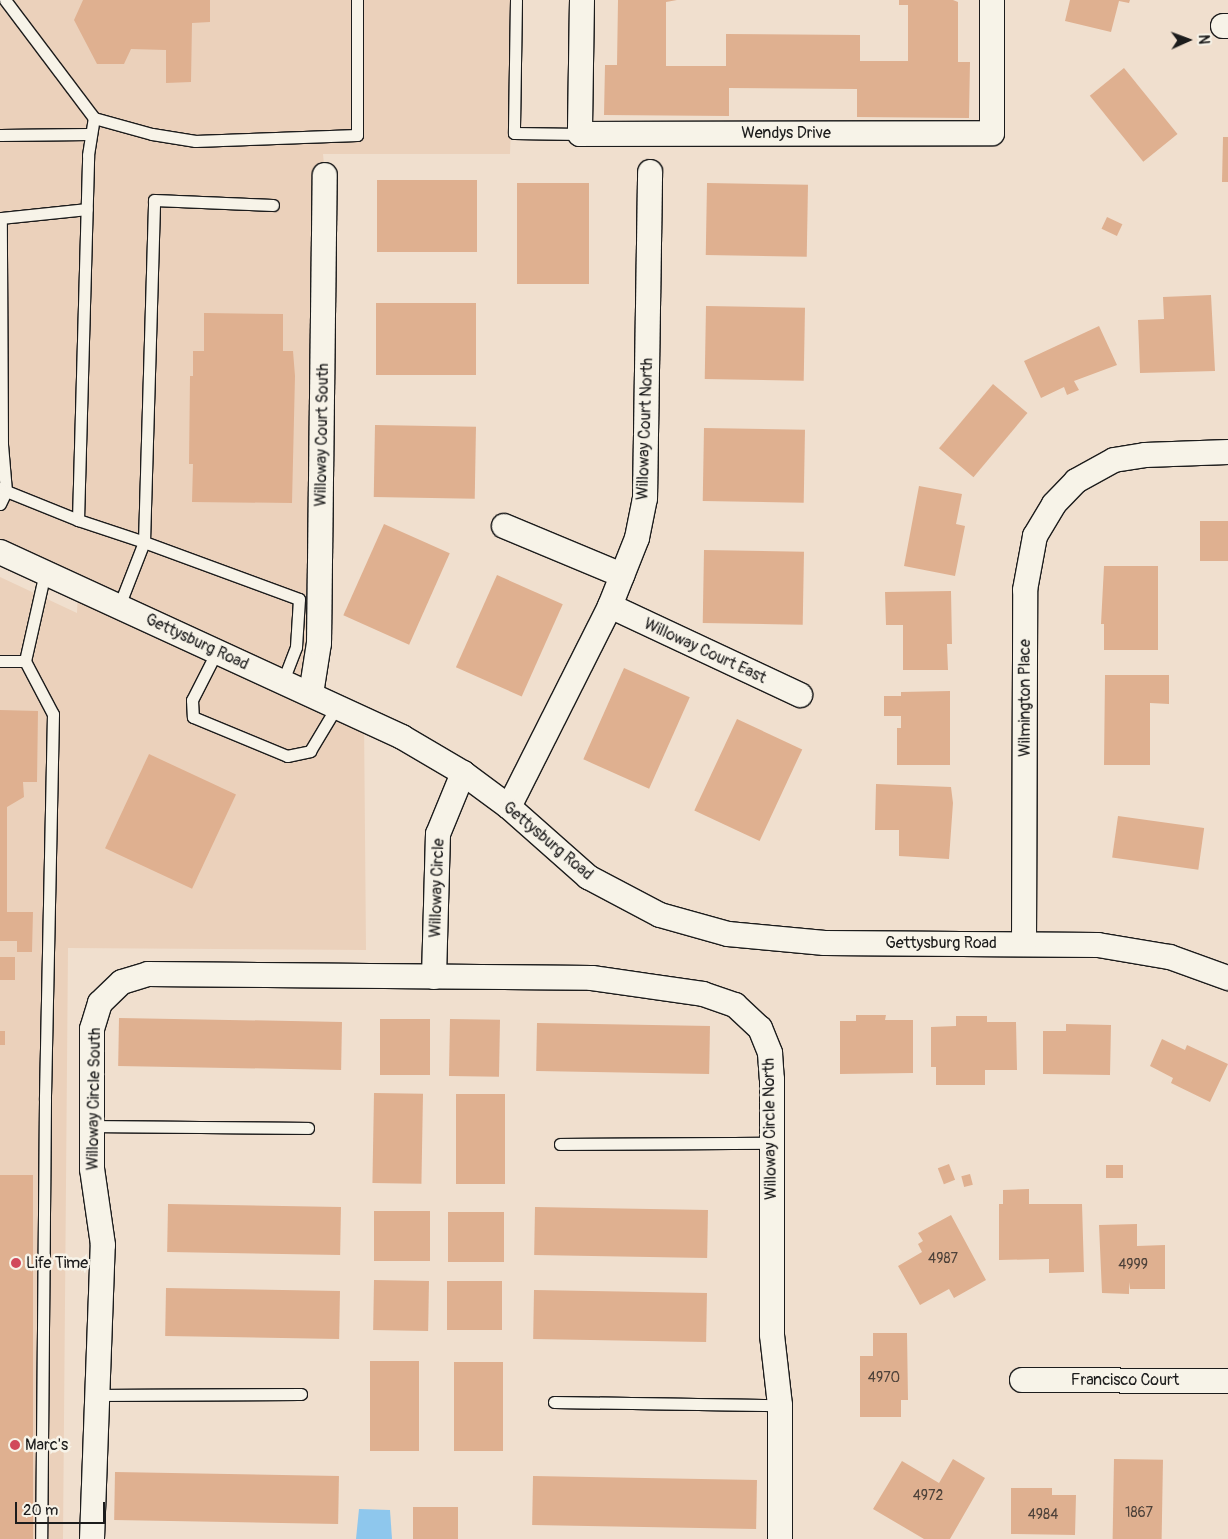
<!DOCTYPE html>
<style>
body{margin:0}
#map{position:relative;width:1228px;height:1539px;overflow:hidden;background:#f0dfce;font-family:Pangolin,sans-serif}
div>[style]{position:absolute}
.built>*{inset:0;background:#ebd1bb}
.water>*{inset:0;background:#8ec7ed}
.building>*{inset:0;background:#dfb090;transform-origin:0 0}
.roads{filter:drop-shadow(1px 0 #1c1c1c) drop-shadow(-1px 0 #1c1c1c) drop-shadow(0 1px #1c1c1c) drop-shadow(0 -1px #1c1c1c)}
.lane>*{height:11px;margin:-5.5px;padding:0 5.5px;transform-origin:5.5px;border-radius:5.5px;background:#f7f3e8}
.street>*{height:24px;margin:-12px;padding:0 12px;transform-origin:12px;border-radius:12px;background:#f7f3e8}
.dots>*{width:14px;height:14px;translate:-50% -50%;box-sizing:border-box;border:2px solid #f7f3e8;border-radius:50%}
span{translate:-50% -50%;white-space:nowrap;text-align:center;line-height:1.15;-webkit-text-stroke:5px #f7f3e8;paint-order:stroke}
.number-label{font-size:14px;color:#4d4139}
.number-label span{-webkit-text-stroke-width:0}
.street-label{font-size:16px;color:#1c1c1c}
.poi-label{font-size:16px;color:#1c1c1c}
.left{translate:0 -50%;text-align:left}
.north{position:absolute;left:1163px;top:15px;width:50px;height:50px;-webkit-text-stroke:4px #f7f3e8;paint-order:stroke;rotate:88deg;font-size:14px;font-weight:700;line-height:20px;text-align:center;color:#1c1c1c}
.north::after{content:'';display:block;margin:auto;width:18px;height:22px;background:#1c1c1c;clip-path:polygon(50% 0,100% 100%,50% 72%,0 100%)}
.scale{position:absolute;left:15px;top:1502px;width:90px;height:22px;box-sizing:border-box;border:2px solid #1c1c1c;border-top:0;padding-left:6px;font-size:15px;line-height:18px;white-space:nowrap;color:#1c1c1c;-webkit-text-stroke:4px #f7f3e8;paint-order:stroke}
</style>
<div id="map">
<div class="built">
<i style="clip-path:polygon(0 0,515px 0,510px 154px,323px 154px,325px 175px,311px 694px,364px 719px,366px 950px,68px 948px,63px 1539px,0 1539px,0 577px,77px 613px,78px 588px,0 552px)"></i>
</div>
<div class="water">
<i style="clip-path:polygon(359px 1509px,390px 1510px,392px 1539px,356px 1539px)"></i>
</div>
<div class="building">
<i style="clip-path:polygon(83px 0,210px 0,210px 22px,192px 23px,191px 82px,166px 83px,166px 50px,131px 49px,124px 64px,97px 64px,74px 20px)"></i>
<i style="clip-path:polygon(618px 0,677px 0,666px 2px,666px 66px,726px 66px,726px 34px,860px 35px,860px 61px,908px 61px,908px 5px,899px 5px,899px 0,953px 0,958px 2px,958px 62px,970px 62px,969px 118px,857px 117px,857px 89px,729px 88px,729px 116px,604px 115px,605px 65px,617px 65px)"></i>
<i style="clip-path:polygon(1070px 0,1130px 0,1129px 3px,1119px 1px,1111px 32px,1065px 21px)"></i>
<i style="left:1124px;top:68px;width:85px;height:44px;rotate:51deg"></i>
<i style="clip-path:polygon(1223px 137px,1228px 137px,1228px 182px,1222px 182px)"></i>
<i style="left:377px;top:180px;width:100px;height:72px"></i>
<i style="left:517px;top:183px;width:72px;height:101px"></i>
<i style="left:707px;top:183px;width:101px;height:72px;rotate:1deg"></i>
<i style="left:1107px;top:217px;width:17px;height:13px;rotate:25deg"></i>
<i style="clip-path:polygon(1211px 295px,1215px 371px,1140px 373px,1138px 320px,1164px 319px,1163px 297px)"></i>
<i style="left:376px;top:303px;width:100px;height:72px"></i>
<i style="left:706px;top:306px;width:99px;height:73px;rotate:1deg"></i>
<i style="clip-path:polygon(204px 313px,283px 314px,283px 351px,293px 351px,295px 376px,292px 503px,192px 502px,193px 464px,189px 464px,190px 376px,193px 376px,193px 351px,204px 351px)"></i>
<i style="clip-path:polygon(1099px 326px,1117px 365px,1074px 381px,1079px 390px,1067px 395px,1064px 387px,1041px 398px,1024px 361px)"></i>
<i style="left:993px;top:384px;width:45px;height:84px;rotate:40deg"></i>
<i style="left:375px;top:425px;width:101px;height:72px;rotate:1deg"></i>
<i style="left:704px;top:428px;width:101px;height:73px;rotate:1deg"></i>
<i style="clip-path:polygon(919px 486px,962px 494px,956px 524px,965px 526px,955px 576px,904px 566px)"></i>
<i style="left:1200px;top:521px;width:28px;height:40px"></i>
<i style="left:384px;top:524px;width:72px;height:100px;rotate:24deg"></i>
<i style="left:704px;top:550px;width:100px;height:73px;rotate:1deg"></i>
<i style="clip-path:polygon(1104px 566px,1158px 566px,1158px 650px,1104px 650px,1104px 624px,1101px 624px)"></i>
<i style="left:497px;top:575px;width:72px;height:101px;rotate:24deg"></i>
<i style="clip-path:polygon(951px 591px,952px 644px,947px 644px,948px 670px,903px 670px,903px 625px,886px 625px,885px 592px)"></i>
<i style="left:624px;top:668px;width:72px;height:100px;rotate:24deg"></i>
<i style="clip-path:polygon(1105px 675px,1169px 675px,1169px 704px,1150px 703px,1150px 765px,1104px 765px)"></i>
<i style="clip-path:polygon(950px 691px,950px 765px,897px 765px,897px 728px,901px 728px,901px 716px,884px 716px,884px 696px,901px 696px,901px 692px)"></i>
<i style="clip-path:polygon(0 710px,38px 711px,37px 782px,23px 782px,24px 797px,7px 807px,7px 912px,33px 912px,32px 952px,17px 952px,17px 941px,0 941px)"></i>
<i style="left:737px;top:719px;width:72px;height:101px;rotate:25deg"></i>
<i style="left:149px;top:754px;width:96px;height:104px;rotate:25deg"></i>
<i style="clip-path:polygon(876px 784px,951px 787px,953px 803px,949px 859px,899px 856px,899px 830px,875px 830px)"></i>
<i style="left:1118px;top:816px;width:87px;height:42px;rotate:8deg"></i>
<i style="left:0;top:957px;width:15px;height:23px"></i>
<i style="clip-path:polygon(856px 1015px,886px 1015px,885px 1020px,913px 1020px,913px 1073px,840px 1074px,840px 1021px,856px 1021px)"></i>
<i style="clip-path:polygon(956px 1016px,987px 1016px,987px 1022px,1016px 1022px,1017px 1070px,985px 1070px,985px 1085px,936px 1085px,936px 1067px,931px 1067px,931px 1027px,956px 1026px)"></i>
<i style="left:119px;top:1018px;width:223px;height:48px;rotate:1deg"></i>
<i style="left:380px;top:1019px;width:50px;height:56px"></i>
<i style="left:450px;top:1019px;width:50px;height:57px;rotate:1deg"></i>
<i style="left:537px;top:1023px;width:173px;height:48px;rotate:1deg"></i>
<i style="clip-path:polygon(1066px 1024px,1111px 1025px,1110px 1075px,1043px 1074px,1043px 1031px,1066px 1031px)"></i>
<i style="left:0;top:1031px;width:5px;height:14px"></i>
<i style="clip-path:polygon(1162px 1039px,1185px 1050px,1187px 1045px,1228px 1064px,1210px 1102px,1171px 1083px,1173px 1078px,1150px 1066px)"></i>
<i style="left:374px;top:1093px;width:49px;height:90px;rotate:1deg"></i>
<i style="left:456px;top:1094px;width:49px;height:90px"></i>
<i style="left:949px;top:1164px;width:17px;height:12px;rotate:69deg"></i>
<i style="left:1106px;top:1165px;width:17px;height:13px"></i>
<i style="left:970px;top:1174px;width:11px;height:9px;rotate:75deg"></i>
<i style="left:0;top:1175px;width:33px;height:364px"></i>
<i style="clip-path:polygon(1029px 1189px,1029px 1204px,1082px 1204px,1084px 1272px,1049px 1273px,1049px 1259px,999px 1260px,999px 1204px,1003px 1204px,1003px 1190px)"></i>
<i style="left:168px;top:1204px;width:173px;height:48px;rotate:1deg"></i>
<i style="left:535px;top:1207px;width:173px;height:48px;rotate:1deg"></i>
<i style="left:374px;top:1211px;width:56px;height:50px"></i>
<i style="left:448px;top:1212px;width:56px;height:50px"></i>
<i style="clip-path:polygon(951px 1215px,986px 1280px,954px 1298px,949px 1289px,920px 1305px,898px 1266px,922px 1252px,918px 1244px,923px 1241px,918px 1233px)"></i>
<i style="clip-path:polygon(1137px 1224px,1137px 1246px,1165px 1245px,1165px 1289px,1130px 1289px,1129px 1282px,1129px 1294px,1102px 1293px,1099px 1225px)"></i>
<i style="left:374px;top:1280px;width:55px;height:50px;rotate:1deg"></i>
<i style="left:447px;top:1281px;width:55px;height:49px"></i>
<i style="left:166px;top:1288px;width:174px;height:48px;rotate:1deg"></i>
<i style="left:534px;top:1290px;width:173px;height:49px;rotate:1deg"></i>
<i style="clip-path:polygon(873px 1333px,907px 1333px,908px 1400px,901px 1400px,901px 1417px,860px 1417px,860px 1356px,873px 1356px)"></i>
<i style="left:370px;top:1361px;width:49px;height:90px"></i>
<i style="left:454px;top:1362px;width:49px;height:89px"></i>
<i style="clip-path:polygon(953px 1459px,985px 1478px,950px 1539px,924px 1539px,873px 1509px,902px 1461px,939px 1483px)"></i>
<i style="left:1114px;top:1459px;width:49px;height:80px;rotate:1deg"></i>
<i style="left:115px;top:1472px;width:224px;height:48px;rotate:1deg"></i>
<i style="left:533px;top:1476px;width:224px;height:49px;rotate:1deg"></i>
<i style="clip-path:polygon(1011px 1488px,1052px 1488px,1052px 1495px,1076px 1495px,1075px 1535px,1011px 1534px)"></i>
<i style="left:413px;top:1507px;width:45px;height:32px"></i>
</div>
<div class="roads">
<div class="lane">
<i style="left:516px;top:0;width:133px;rotate:90.9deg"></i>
<i style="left:514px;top:133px;width:66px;rotate:0.9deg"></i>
<i style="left:94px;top:118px;width:60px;rotate:15.4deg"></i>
<i style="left:152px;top:134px;width:44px;rotate:9.2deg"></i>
<i style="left:195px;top:141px;width:162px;rotate:-2.1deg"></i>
<i style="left:357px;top:135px;width:135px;rotate:-90deg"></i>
<i style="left:0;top:135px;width:89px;rotate:-0.6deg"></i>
<i style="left:0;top:488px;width:7px;rotate:27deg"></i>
<i style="left:6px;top:491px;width:47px;rotate:-94.9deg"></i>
<i style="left:2px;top:444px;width:226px;rotate:-90.3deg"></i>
<i style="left:1px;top:218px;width:86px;rotate:-6deg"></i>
<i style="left:0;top:504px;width:14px;rotate:-65deg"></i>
<i style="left:6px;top:491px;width:78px;rotate:21.9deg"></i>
<i style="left:78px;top:520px;width:365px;rotate:-88.4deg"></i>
<i style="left:88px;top:155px;width:37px;rotate:-81deg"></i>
<i style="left:94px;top:118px;width:148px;rotate:-127deg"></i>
<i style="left:78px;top:520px;width:70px;rotate:18.4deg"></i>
<i style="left:144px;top:542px;width:342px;rotate:-88.3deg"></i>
<i style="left:154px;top:200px;width:119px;rotate:2.4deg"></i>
<i style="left:119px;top:606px;width:69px;rotate:-68.7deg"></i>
<i style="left:144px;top:542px;width:165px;rotate:20.2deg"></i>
<i style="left:299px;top:599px;width:48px;rotate:93.6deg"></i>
<i style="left:296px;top:647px;width:36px;rotate:111deg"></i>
<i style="left:217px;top:651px;width:55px;rotate:117deg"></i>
<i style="left:192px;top:700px;width:17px;rotate:87deg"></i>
<i style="left:193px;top:717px;width:102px;rotate:22.5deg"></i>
<i style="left:287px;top:756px;width:24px;rotate:-12deg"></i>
<i style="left:310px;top:751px;width:52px;rotate:-59deg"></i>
<i style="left:0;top:661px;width:25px"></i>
<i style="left:25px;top:661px;width:91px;rotate:-77.3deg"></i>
<i style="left:25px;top:661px;width:60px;rotate:62.2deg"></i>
<i style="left:53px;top:714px;width:386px;rotate:91.2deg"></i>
<i style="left:45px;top:1100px;width:439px;rotate:90.5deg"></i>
<i style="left:92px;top:1126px;width:216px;rotate:0.5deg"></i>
<i style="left:560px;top:1144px;width:211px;rotate:-0.3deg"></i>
<i style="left:95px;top:1395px;width:206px;rotate:-0.3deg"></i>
<i style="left:554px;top:1402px;width:226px;rotate:0.8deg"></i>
</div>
<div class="street">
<i style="left:582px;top:0;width:134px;rotate:90.9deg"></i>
<i style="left:580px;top:134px;width:412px;rotate:-0.1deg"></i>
<i style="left:992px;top:133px;width:133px;rotate:-90deg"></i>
<i style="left:1223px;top:26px;width:5px"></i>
<i style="left:504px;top:526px;width:128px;rotate:22.6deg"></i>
<i style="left:0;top:552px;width:443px;rotate:24.7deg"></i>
<i style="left:402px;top:737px;width:71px;rotate:30.5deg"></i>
<i style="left:463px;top:773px;width:57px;rotate:36.5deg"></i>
<i style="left:509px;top:807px;width:106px;rotate:41.5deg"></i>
<i style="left:588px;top:877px;width:81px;rotate:27.8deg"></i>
<i style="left:660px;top:915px;width:71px;rotate:15.6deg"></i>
<i style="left:728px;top:934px;width:97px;rotate:5.3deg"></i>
<i style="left:825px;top:943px;width:273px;rotate:0.4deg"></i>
<i style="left:1098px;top:945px;width:73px;rotate:9.5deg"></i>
<i style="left:1170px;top:957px;width:62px;rotate:19.9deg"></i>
<i style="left:610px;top:606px;width:210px;rotate:25.1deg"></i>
<i style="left:311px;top:694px;width:52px;rotate:-81.1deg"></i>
<i style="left:319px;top:643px;width:468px;rotate:-89.3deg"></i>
<i style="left:509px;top:807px;width:225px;rotate:-63.3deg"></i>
<i style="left:610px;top:606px;width:73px;rotate:-68.3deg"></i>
<i style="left:637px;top:538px;width:41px;rotate:-78.7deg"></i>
<i style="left:645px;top:498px;width:326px;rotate:-89.1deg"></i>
<i style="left:1024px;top:944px;width:354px;rotate:-89.8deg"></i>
<i style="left:1025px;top:590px;width:55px;rotate:-79.5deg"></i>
<i style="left:1035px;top:536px;width:37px;rotate:-59deg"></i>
<i style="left:1054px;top:504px;width:32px;rotate:-46deg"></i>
<i style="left:1076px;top:481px;width:43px;rotate:-28.9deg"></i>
<i style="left:1114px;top:460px;width:31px;rotate:-9deg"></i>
<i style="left:1145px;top:455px;width:83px;rotate:-2.1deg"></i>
<i style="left:434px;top:977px;width:143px;rotate:-88.4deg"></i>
<i style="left:438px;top:834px;width:66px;rotate:-67.7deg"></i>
<i style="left:1022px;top:1380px;width:206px;rotate:0.3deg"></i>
<i style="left:92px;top:1539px;width:294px;rotate:-87.9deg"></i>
<i style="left:103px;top:1245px;width:77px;rotate:-98.2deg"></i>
<i style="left:92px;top:1169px;width:140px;rotate:-90deg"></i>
<i style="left:92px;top:1029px;width:27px;rotate:-73deg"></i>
<i style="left:100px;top:1003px;width:30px;rotate:-44deg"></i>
<i style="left:122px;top:982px;width:27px;rotate:-17deg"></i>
<i style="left:148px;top:974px;width:444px;rotate:0.5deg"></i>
<i style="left:592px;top:978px;width:112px;rotate:8.2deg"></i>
<i style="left:703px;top:994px;width:34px;rotate:19deg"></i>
<i style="left:735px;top:1005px;width:34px;rotate:43deg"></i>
<i style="left:760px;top:1028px;width:27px;rotate:68deg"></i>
<i style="left:770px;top:1053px;width:26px;rotate:86deg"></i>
<i style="left:772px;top:1079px;width:256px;rotate:90deg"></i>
<i style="left:772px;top:1335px;width:70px;rotate:83.5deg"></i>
<i style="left:780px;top:1405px;width:134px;rotate:90deg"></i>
</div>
</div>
<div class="dots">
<i style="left:16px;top:1263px;background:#d1495b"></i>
<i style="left:15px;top:1445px;background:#d1495b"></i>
</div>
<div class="number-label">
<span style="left:943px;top:1259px">4987</span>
<span style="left:1133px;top:1265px">4999</span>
<span style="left:884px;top:1378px">4970</span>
<span style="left:928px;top:1496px">4972</span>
<span style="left:1139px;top:1513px">1867</span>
<span style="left:1043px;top:1515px">4984</span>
</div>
<div class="street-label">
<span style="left:786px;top:133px">Wendys Drive</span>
<span style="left:645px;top:429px;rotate:-88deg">Willoway Court North</span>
<span style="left:322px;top:435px;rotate:-89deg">Willoway Court South</span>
<span style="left:197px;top:642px;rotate:25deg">Gettysburg Road</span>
<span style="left:705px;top:651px;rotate:25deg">Willoway Court East</span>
<span style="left:1025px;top:698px;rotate:-90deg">Wilmington Place</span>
<span style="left:548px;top:841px;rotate:40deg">Gettysburg Road</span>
<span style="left:437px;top:888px;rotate:-88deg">Willoway Circle</span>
<span style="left:941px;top:943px">Gettysburg Road</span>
<span style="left:94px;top:1099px;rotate:-89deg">Willoway Circle South</span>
<span style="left:770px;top:1129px;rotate:-91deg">Willoway Circle North</span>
<span style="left:1125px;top:1380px">Francisco Court</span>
</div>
<div class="poi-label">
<span class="left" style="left:26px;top:1263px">Life Time</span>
<span class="left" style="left:25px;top:1445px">Marc's</span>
</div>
<div class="north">N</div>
<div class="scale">20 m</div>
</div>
